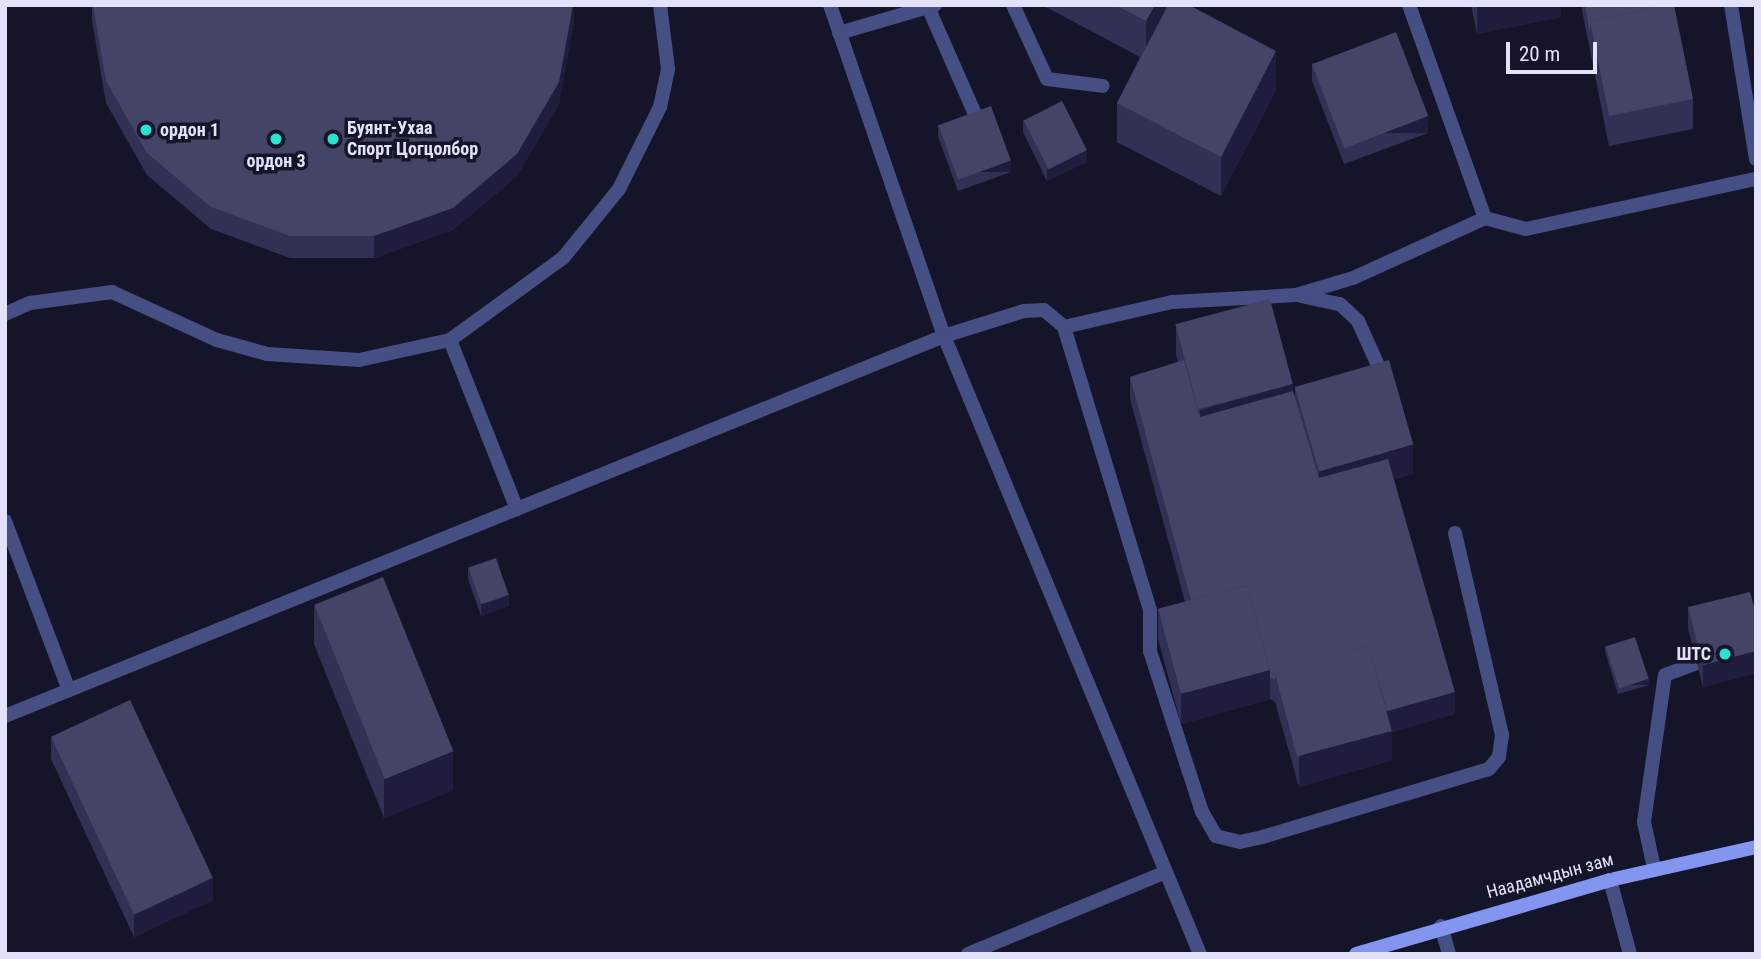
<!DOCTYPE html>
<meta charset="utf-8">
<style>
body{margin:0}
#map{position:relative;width:1761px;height:959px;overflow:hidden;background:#15152a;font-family:"Roboto Condensed",sans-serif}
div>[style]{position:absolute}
.lane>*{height:14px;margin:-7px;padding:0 7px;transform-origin:7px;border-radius:7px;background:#464f83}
.street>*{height:14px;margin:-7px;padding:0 7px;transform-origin:7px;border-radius:7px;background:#464f83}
.secondary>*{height:14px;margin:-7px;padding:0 7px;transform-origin:7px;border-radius:7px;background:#8495f0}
.wall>*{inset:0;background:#313055}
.shaded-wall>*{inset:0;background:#1e1d3d;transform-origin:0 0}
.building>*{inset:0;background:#444467;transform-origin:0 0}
.dots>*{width:19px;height:19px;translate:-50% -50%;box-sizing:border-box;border:4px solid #15152a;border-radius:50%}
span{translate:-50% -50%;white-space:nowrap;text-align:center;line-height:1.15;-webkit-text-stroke:7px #15152a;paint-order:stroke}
.poi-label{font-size:18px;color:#e2e3fb;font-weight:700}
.left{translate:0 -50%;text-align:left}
.right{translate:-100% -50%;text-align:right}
.street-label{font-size:18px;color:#e2e3fb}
.frame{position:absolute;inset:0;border:7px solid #e2e3fb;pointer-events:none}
.scale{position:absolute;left:1506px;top:42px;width:91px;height:32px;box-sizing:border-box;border:4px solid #e2e3fb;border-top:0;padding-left:9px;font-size:21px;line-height:24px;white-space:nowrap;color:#e2e3fb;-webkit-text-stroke:5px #15152a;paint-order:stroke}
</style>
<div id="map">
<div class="lane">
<i style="left:1013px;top:5px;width:81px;rotate:65.3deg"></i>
<i style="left:1047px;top:79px;width:56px;rotate:7.1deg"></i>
<i style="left:1409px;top:5px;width:226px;rotate:70.4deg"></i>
<i style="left:1485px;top:218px;width:42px;rotate:15deg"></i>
<i style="left:1526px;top:229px;width:235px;rotate:-12.3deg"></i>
<i style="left:928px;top:7px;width:117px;rotate:66.3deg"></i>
<i style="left:839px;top:33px;width:100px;rotate:-16.3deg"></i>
<i style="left:1301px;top:296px;width:40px;rotate:12deg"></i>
<i style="left:1340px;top:304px;width:25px;rotate:43deg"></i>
<i style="left:1358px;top:321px;width:46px;rotate:65.7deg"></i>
<i style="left:5px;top:314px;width:27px;rotate:-24deg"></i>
<i style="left:30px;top:303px;width:83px;rotate:-7.6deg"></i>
<i style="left:112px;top:292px;width:115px;rotate:24.6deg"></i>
<i style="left:217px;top:340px;width:52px;rotate:15.6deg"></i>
<i style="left:267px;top:354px;width:92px;rotate:3.7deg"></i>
<i style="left:359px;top:360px;width:93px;rotate:-12.4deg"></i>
<i style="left:450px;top:340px;width:140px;rotate:-36deg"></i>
<i style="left:563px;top:258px;width:89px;rotate:-50.9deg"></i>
<i style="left:619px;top:189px;width:92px;rotate:-63.4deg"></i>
<i style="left:660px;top:107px;width:39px;rotate:-78deg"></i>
<i style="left:668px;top:69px;width:64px;rotate:-97.1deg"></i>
<i style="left:450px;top:340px;width:182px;rotate:68.4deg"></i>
<i style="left:5px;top:521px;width:181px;rotate:69.3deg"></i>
<i style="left:1455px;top:533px;width:207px;rotate:76.9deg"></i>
<i style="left:1502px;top:735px;width:22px;rotate:98deg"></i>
<i style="left:1499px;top:757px;width:16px;rotate:130deg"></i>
<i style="left:1489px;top:769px;width:236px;rotate:163.3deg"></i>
<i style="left:1263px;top:837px;width:24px;rotate:168deg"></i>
<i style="left:1240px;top:842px;width:25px;rotate:-166deg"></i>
<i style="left:1216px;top:836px;width:28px;rotate:-120deg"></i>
<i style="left:1202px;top:812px;width:169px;rotate:-107.9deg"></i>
<i style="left:1150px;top:651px;width:41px;rotate:-90deg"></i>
<i style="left:1150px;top:610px;width:296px;rotate:-106.9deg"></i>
<i style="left:1064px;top:327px;width:111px;rotate:-13deg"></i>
<i style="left:1172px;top:302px;width:124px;rotate:-3.2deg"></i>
<i style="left:1296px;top:295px;width:59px;rotate:-16.6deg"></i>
<i style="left:1353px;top:278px;width:145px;rotate:-24.4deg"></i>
<i style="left:5px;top:716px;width:1013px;rotate:-22.03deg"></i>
<i style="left:944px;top:336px;width:84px;rotate:-17.4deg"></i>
<i style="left:1024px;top:311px;width:20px;rotate:-3deg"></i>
<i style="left:1044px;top:310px;width:26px;rotate:40deg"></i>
<i style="left:1654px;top:868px;width:47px;rotate:-102.3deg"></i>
<i style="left:1644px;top:822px;width:148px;rotate:-81.9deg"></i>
<i style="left:1665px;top:675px;width:51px;rotate:-20.6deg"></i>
<i style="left:1610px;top:880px;width:77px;rotate:74.9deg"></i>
<i style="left:1441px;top:926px;width:29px;rotate:74deg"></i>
<i style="left:968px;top:954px;width:212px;rotate:-22.5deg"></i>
</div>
<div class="street">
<i style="left:830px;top:5px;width:350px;rotate:71deg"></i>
<i style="left:944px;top:336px;width:669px;rotate:67.5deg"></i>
<i style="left:1731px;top:5px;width:156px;rotate:80.8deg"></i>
</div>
<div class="secondary">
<i style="left:1356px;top:954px;width:265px;rotate:-16.2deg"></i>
<i style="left:1610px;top:880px;width:150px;rotate:-12.7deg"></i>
</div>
<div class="wall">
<i style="clip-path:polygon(92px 5px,574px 5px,574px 21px,559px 104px,517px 176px,453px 230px,374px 258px,290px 258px,211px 229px,147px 175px,106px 103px,92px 20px)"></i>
<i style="clip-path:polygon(1042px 5px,1189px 5px,1276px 90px,1221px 196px,1117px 142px,1117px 103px,1140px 57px)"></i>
<i style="clip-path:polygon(1471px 5px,1561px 5px,1561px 17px,1477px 34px)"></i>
<i style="clip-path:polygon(1581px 5px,1674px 5px,1693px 99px,1693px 129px,1609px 146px)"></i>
<i style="clip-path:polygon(1312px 63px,1428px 133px,1344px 164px,1312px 81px)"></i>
<i style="clip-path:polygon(1023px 120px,1087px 162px,1047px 181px,1023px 132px)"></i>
<i style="clip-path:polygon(938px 125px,1011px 172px,958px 191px,938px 137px)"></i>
<i style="clip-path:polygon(1176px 325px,1293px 391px,1295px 397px,1295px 386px,1413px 474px,1394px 479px,1455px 714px,1392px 732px,1392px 760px,1299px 787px,1275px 702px,1270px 699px,1181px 724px,1158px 639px,1158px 609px,1185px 602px,1130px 399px,1130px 377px,1178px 362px,1176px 354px)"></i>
<i style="clip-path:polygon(468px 567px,509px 606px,481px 616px,468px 579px)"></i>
<i style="clip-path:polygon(314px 605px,453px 790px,384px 818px,314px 644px)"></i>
<i style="clip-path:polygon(1688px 607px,1756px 614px,1756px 673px,1703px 687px,1688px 629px)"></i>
<i style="clip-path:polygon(1605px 646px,1649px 685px,1618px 694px,1605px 652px)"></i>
<i style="clip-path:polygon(51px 737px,213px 900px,134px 937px,51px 759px)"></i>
</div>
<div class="shaded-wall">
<i style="clip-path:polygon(573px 5px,574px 5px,574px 21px,559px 104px,517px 176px,453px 230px,374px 258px,374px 236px)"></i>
<i style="clip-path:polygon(1155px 5px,1175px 5px,1146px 60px,1146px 21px)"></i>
<i style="clip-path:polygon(1477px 5px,1561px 5px,1561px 17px,1477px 34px)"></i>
<i style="clip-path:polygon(1276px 51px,1276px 90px,1221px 196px,1221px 157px)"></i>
<i style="left:1428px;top:116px;width:17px;height:90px;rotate:90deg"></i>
<i style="clip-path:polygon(1087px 150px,1087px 162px,1047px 181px,1047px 169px)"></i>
<i style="left:1011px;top:160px;width:12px;height:56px;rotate:90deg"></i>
<i style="clip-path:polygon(1293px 384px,1293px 413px,1200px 439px,1200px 410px)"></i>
<i style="clip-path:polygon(1413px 445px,1413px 474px,1319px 500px,1319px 471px)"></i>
<i style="clip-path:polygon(509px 595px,509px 606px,481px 616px,481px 604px)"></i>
<i style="clip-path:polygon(1756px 651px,1756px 673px,1703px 687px,1703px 665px)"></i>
<i style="clip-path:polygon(1270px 670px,1270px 699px,1181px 724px,1181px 694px)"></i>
<i style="left:1649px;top:679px;width:6px;height:32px;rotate:90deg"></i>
<i style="clip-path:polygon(1455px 692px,1455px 714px,1392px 732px,1392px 760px,1299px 787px,1299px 757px,1385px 712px)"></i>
<i style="clip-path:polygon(453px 751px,453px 790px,384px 818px,384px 779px)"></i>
<i style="clip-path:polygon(213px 878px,213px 900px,134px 937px,134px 915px)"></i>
</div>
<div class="building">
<i style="clip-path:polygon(93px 5px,573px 5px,559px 82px,517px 154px,453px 208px,374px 236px,290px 236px,211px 207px,147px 153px,106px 81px)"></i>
<i style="clip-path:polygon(1115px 5px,1155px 5px,1146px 21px)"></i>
<i style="clip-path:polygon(1168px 5px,1189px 5px,1276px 51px,1221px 157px,1117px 103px)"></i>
<i style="clip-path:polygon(1585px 5px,1668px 5px,1590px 21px,1590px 33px)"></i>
<i style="clip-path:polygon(1668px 5px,1674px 5px,1693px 99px,1609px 116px,1590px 21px)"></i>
<i style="left:1396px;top:32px;width:90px;height:90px;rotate:69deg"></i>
<i style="left:1062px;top:101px;width:55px;height:43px;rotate:63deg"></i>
<i style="left:991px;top:106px;width:58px;height:56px;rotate:70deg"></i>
<i style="left:1270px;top:299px;width:88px;height:98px;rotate:75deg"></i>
<i style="clip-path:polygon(1184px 360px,1200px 417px,1293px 391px,1319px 478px,1388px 459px,1455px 692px,1387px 711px,1369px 646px,1275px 672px,1275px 680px,1270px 677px,1270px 670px,1247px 585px,1191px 600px,1130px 377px)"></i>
<i style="left:1389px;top:360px;width:88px;height:98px;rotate:74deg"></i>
<i style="left:496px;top:558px;width:39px;height:29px;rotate:71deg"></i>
<i style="left:383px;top:577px;width:188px;height:74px;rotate:68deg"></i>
<i style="left:1247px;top:585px;width:88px;height:92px;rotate:75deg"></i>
<i style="clip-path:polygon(1750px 592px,1756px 614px,1756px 651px,1703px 665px,1688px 607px)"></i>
<i style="left:1635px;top:637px;width:44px;height:31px;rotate:72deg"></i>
<i style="left:1369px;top:646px;width:88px;height:98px;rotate:75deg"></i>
<i style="left:130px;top:700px;width:196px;height:87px;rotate:65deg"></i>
</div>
<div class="dots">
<i style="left:146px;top:130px;background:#25e4d4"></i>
<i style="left:276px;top:139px;background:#25e4d4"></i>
<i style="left:333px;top:139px;background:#25e4d4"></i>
<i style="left:1725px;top:654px;background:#25e4d4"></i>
</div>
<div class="poi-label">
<span class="left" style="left:347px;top:139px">Буянт-Ухаа<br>Спорт Цогцолбор</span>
<span class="left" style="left:160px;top:130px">ордон 1</span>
<span style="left:276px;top:161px">ордон 3</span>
<span class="right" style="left:1711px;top:654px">ШТС</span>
</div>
<div class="street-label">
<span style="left:1550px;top:876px;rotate:-15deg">Наадамчдын зам</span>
</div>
<div class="frame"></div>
<div class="scale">20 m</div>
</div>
